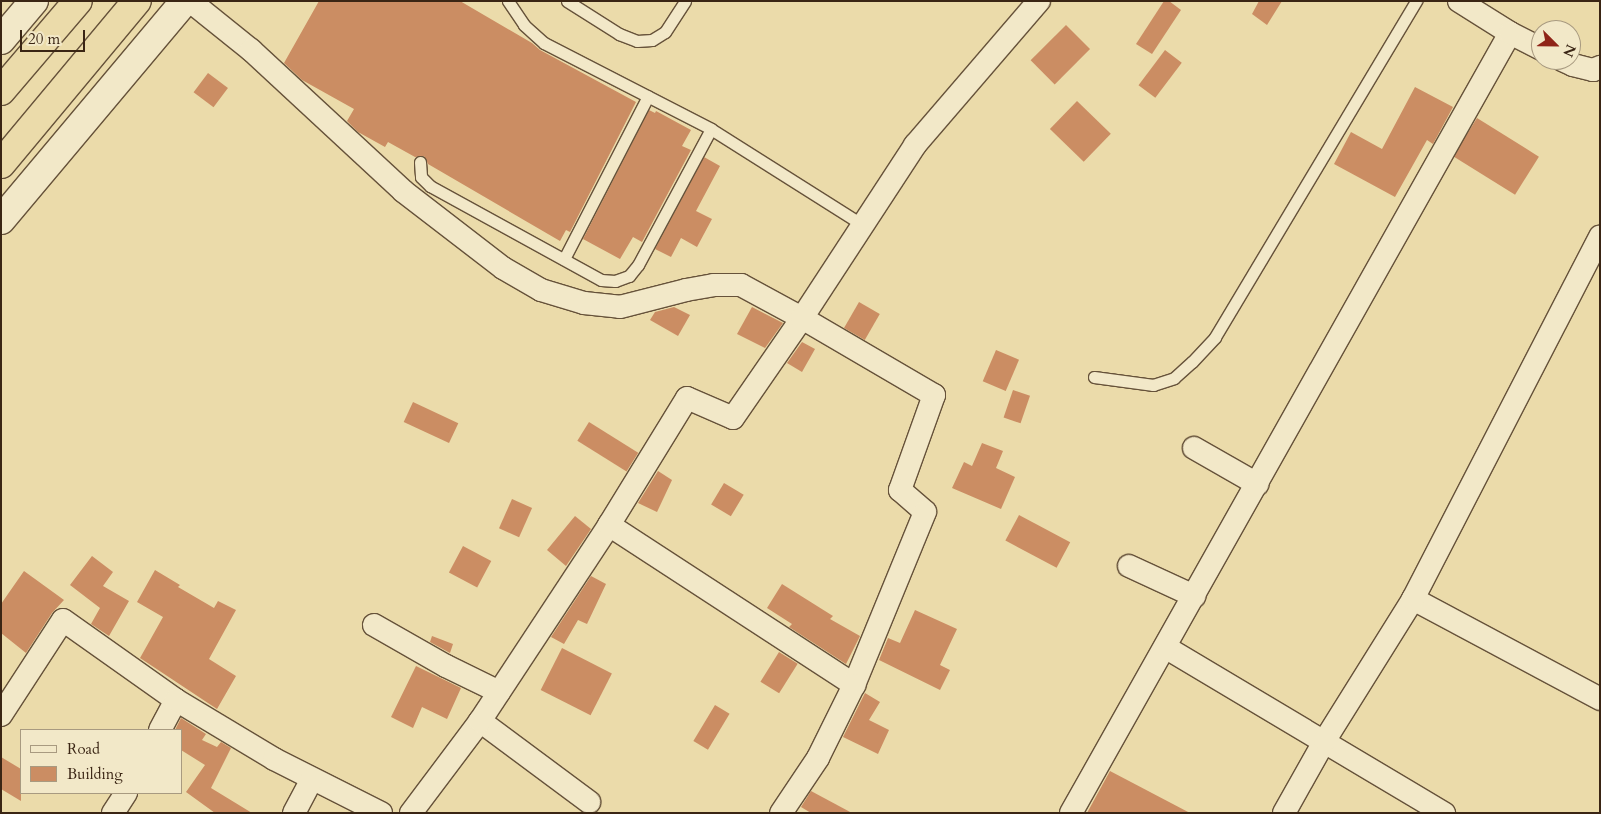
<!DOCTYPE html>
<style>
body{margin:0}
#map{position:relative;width:1601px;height:814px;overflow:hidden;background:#ebdbaa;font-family:Cardo,serif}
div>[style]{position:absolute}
.building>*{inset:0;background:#cb8d63;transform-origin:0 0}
.roads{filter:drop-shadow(1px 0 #66523a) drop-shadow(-1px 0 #66523a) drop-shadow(0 1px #66523a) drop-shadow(0 -1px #66523a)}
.service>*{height:11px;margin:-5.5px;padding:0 5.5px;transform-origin:5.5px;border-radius:5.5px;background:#f2e8c8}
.minor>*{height:22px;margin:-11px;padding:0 11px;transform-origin:11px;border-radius:11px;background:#f2e8c8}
.tertiary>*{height:28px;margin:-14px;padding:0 14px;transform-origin:14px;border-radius:14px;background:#f2e8c8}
.trunk>*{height:28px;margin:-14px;padding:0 14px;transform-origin:14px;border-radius:14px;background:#ebdbaa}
span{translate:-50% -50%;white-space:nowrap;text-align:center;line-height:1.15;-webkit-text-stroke:5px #f2e8c8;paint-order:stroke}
.frame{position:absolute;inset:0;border:2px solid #3a2514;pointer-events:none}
.legend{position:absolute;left:20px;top:729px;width:162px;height:65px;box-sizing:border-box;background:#f2e8c8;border:1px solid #a89a80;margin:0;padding:6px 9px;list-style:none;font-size:15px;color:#3a2514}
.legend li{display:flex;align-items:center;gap:10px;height:25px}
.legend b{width:25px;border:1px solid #a89a80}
.north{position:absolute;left:1531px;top:20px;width:50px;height:50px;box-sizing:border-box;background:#f2e8c8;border:1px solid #a89a80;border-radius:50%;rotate:113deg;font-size:14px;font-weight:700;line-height:20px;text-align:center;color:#3a2514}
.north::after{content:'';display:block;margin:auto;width:18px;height:22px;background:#8f2418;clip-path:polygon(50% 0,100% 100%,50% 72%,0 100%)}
.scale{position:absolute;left:20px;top:30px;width:65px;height:22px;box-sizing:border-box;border:2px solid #3a2514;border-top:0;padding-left:6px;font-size:15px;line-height:18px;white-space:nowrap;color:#3a2514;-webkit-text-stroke:4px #f2e8c8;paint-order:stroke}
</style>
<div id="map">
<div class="building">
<i style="clip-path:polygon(319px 1px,460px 1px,532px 43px,540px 50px,636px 102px,570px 232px,566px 230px,560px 241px,428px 164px,424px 156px,415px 157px,388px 142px,385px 147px,358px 132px,347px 121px,354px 109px,302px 80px,284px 63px)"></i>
<i style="clip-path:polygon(1164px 1px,1169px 1px,1181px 10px,1152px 54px,1136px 44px)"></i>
<i style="clip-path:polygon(1259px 1px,1282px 1px,1267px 25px,1252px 14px)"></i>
<i style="left:1066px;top:25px;width:34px;height:50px;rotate:45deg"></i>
<i style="left:1165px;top:50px;width:21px;height:44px;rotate:37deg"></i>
<i style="left:208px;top:73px;width:25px;height:24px;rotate:37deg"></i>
<i style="clip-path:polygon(1415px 87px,1453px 107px,1433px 144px,1427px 140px,1395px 197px,1334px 164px,1351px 132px,1382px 149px)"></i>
<i style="left:1077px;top:101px;width:47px;height:39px;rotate:44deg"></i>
<i style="clip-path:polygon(649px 110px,655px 113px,656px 111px,691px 130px,682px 146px,691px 150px,642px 242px,633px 237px,620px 259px,583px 239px)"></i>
<i style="left:1477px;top:118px;width:73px;height:45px;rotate:32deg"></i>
<i style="clip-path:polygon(704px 157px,720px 166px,696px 211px,712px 219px,697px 247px,681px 238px,671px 257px,655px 249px)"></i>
<i style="left:859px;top:302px;width:24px;height:30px;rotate:30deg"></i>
<i style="clip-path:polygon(674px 307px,690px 315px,678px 336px,650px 320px,655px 312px)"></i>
<i style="clip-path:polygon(752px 307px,783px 323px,765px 348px,737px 334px)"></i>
<i style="clip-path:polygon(802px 342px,815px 349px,802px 372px,787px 363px)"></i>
<i style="left:996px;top:350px;width:25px;height:34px;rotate:23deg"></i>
<i style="left:1013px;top:390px;width:18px;height:29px;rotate:19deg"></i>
<i style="left:413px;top:402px;width:50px;height:22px;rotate:25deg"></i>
<i style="left:589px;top:422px;width:58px;height:22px;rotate:32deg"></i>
<i style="clip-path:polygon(982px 443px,1003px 451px,996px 468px,1015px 477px,1001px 509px,952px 488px,964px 462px,972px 466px)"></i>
<i style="clip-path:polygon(658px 471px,672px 480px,657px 512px,638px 503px)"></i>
<i style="left:724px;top:483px;width:23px;height:25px;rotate:31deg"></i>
<i style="left:512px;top:499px;width:22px;height:32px;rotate:24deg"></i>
<i style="left:1019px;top:515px;width:58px;height:29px;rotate:28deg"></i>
<i style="clip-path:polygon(575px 516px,591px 529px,566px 566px,547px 550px)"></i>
<i style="left:463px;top:546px;width:32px;height:30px;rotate:28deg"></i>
<i style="clip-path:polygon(92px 556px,113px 572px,103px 586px,129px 601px,109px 636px,91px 624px,100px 608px,70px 585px)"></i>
<i style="clip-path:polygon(155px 570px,180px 585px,178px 587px,214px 608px,218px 601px,236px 610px,209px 659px,236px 676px,217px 709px,140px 658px,163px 617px,137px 602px)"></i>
<i style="clip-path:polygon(24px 571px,64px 600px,52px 613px,26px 653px,1px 633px,1px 604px)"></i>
<i style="clip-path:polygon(591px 576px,606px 584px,587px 624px,578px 620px,564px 644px,551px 637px)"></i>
<i style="clip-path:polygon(782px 584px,833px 616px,830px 619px,860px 636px,846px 664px,789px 627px,792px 624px,767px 608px)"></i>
<i style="clip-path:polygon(915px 610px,957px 629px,940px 665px,950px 670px,940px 690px,879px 660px,888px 638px,900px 643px)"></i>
<i style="clip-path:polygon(432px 636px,453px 644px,450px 653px,430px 642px)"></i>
<i style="left:562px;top:648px;width:56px;height:47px;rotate:27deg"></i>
<i style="left:779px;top:652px;width:22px;height:35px;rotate:32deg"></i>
<i style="clip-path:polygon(416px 666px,461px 688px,447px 719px,422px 707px,413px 728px,391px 717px)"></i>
<i style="clip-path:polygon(865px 693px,880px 702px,869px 720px,889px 730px,878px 754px,843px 737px)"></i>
<i style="left:715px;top:705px;width:17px;height:42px;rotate:31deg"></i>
<i style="clip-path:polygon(181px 718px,206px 734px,202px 740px,217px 747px,221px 742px,231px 748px,211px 788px,252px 813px,215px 813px,186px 792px,205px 765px,181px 750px,181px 730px,175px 730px)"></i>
<i style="clip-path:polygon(1px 757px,21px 769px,21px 801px,1px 789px)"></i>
<i style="clip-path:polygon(1110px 771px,1190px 813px,1087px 813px)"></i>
<i style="clip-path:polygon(811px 791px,852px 813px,811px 813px,801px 807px)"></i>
</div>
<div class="roads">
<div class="service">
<i style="left:508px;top:1px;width:29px;rotate:56deg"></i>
<i style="left:524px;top:25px;width:27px;rotate:42deg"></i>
<i style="left:544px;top:43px;width:188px;rotate:27.2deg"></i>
<i style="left:711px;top:129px;width:180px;rotate:32.3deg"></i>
<i style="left:567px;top:1px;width:62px;rotate:32.4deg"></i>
<i style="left:619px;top:34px;width:19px;rotate:21deg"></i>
<i style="left:637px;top:41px;width:15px;rotate:-4deg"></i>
<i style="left:652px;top:40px;width:15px;rotate:-32deg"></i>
<i style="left:665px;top:32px;width:37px;rotate:-57deg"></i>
<i style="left:420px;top:162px;width:15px;rotate:86deg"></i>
<i style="left:421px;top:177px;width:13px;rotate:45deg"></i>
<i style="left:430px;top:186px;width:195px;rotate:28.8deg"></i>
<i style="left:601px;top:280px;width:14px;rotate:4deg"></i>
<i style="left:615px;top:281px;width:15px;rotate:-20deg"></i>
<i style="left:629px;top:276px;width:14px;rotate:-51deg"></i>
<i style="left:638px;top:265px;width:154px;rotate:-61.8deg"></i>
<i style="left:564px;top:259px;width:183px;rotate:-62.7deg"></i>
<i style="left:1094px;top:377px;width:60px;rotate:7.7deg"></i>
<i style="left:1153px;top:385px;width:22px;rotate:-18deg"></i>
<i style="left:1174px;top:378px;width:24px;rotate:-42deg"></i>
<i style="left:1192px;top:362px;width:34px;rotate:-47deg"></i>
<i style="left:1215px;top:337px;width:392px;rotate:-59.1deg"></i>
</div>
<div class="minor">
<i style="left:190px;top:1px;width:78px;rotate:38.8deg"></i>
<i style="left:251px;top:50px;width:207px;rotate:42.8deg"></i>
<i style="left:403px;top:191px;width:126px;rotate:37.6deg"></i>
<i style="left:503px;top:268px;width:44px;rotate:30.1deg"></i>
<i style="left:541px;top:290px;width:45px;rotate:16.8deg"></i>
<i style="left:584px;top:303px;width:36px;rotate:6deg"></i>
<i style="left:620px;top:307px;width:68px;rotate:-14.4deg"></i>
<i style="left:686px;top:290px;width:28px;rotate:-10deg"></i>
<i style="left:714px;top:285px;width:27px"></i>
<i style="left:741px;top:285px;width:69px;rotate:28.4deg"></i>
<i style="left:802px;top:318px;width:207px;rotate:-56.8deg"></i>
<i style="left:915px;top:145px;width:190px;rotate:-49.3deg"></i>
<i style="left:1459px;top:1px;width:60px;rotate:32.1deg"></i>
<i style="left:1562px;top:60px;width:12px;rotate:24deg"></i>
<i style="left:1573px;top:65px;width:21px;rotate:14deg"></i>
<i style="left:1593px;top:70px;width:8px;rotate:-23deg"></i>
<i style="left:1194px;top:448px;width:73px;rotate:29.7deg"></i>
<i style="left:609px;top:525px;width:293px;rotate:33.1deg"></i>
<i style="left:1129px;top:566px;width:72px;rotate:24.8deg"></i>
<i style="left:1413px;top:599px;width:212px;rotate:28.1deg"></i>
<i style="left:374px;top:625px;width:83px;rotate:29.7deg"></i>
<i style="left:446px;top:666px;width:59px;rotate:26.1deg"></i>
<i style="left:1165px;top:647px;width:325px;rotate:30.8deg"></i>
<i style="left:1px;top:715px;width:113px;rotate:-56.9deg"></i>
<i style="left:63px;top:620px;width:138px;rotate:35.3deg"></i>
<i style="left:480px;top:721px;width:136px;rotate:36.6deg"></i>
<i style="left:160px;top:730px;width:34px;rotate:-62deg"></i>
<i style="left:176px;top:700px;width:114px;rotate:31deg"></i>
<i style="left:274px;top:759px;width:120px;rotate:26.8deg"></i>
<i style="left:113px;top:813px;width:24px;rotate:-57deg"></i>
<i style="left:294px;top:813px;width:38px;rotate:-62deg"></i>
<i style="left:411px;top:813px;width:115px;rotate:-53.1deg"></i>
<i style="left:480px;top:721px;width:235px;rotate:-56.6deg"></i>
<i style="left:609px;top:525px;width:149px;rotate:-58.4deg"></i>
<i style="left:687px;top:398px;width:50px;rotate:23.5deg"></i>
<i style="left:733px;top:418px;width:121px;rotate:-55.4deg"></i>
<i style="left:802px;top:318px;width:153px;rotate:30.3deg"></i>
<i style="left:934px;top:395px;width:101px;rotate:109.7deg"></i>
<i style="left:900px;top:490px;width:33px;rotate:41deg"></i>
<i style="left:925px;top:512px;width:187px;rotate:112.3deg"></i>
<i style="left:854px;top:685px;width:81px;rotate:116.3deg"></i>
<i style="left:818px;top:758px;width:66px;rotate:123.9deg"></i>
<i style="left:1071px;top:813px;width:895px;rotate:-60.63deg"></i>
<i style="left:1510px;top:33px;width:35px;rotate:27deg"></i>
<i style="left:1284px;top:813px;width:84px;rotate:-60.7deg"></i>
<i style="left:1325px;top:740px;width:166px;rotate:-58deg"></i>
<i style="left:1413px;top:599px;width:408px;rotate:-62.7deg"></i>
</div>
<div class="tertiary">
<i style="left:1px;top:40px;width:51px;rotate:-49.8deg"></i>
<i style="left:1px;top:220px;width:286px;rotate:-50deg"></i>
</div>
<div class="trunk">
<i style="left:1px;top:91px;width:118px;rotate:-49.5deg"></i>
<i style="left:1px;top:164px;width:212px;rotate:-50.2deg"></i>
</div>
</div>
<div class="frame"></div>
<ul class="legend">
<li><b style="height:6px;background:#f2e8c8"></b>Road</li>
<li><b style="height:14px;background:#cb8d63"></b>Building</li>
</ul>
<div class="north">N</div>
<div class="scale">20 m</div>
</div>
